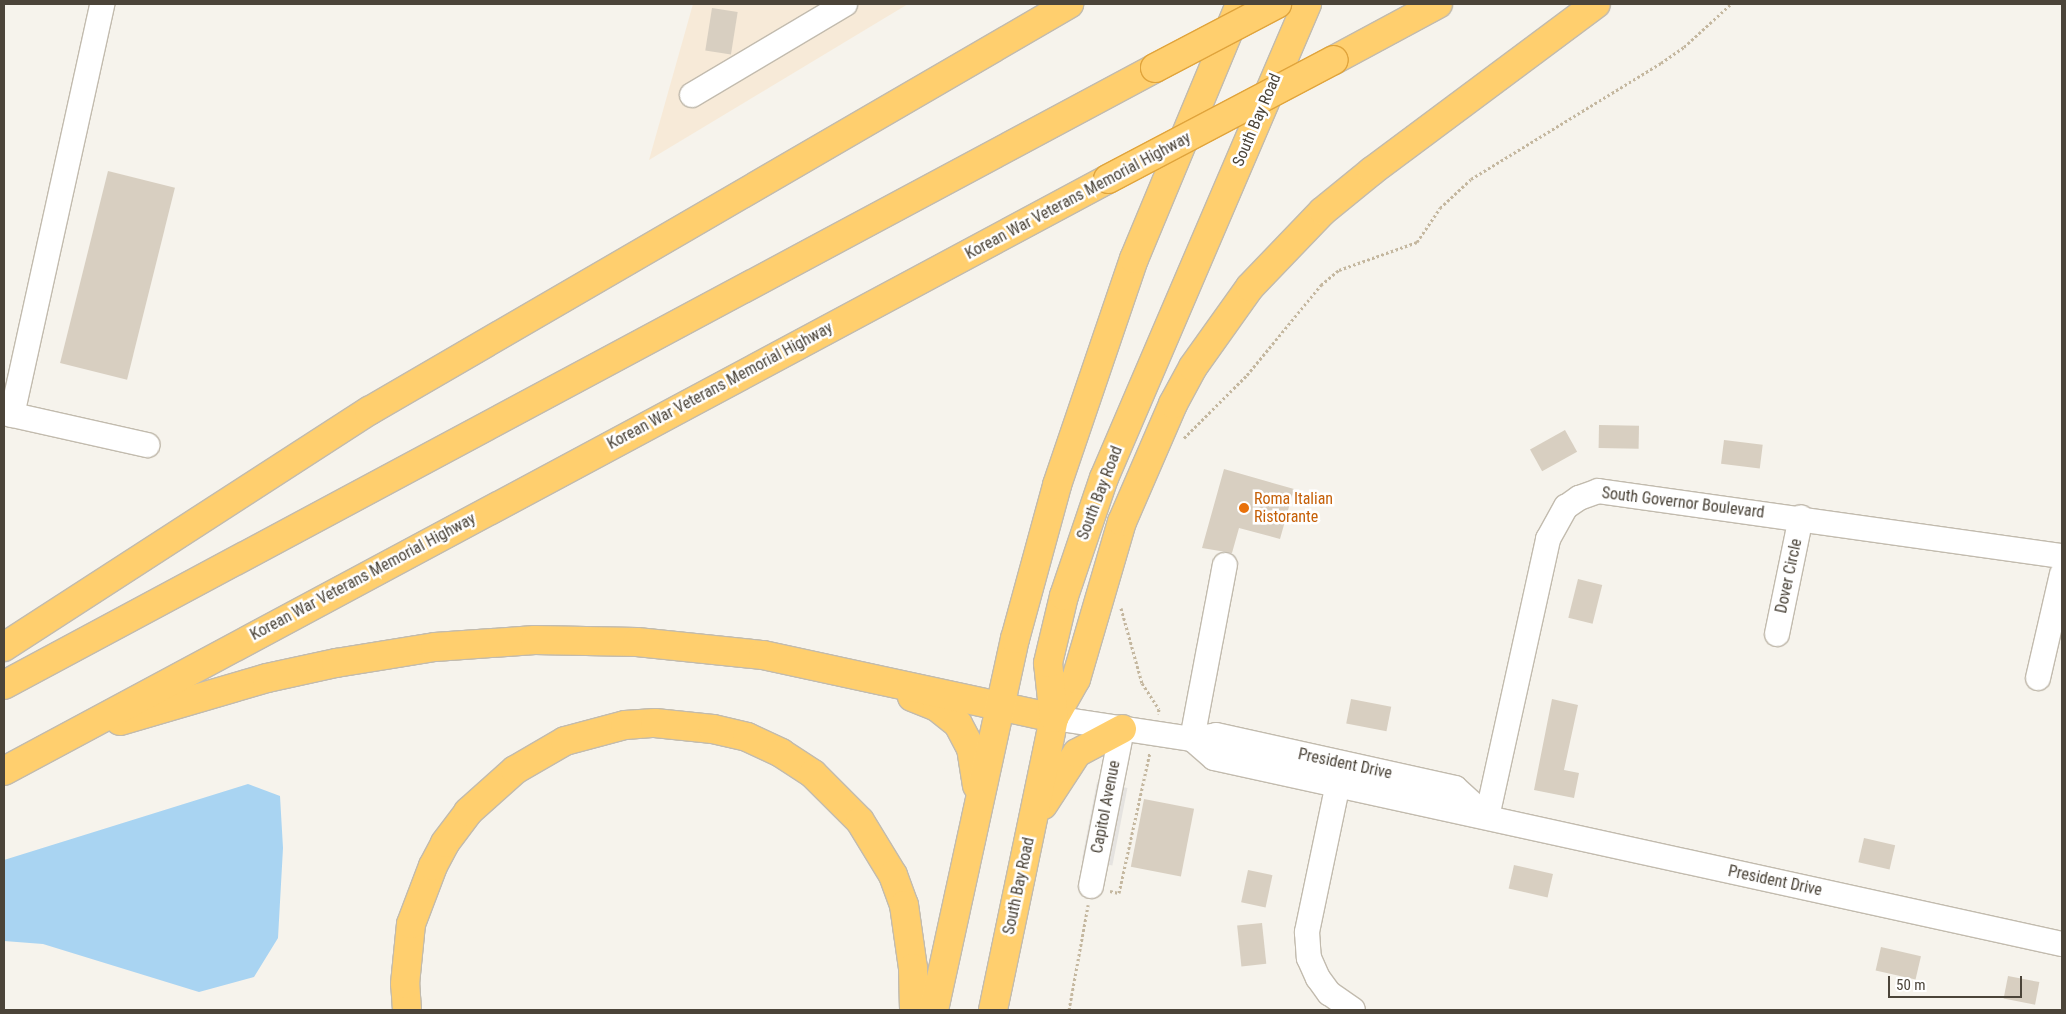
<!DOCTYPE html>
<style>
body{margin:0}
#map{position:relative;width:2066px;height:1014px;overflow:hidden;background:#f6f3ec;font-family:"Roboto Condensed",sans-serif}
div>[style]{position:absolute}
.commercial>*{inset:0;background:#f7ead8}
.parking>*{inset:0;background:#e5e3e0;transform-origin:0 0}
.water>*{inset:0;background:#a9d4f2}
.building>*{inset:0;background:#d8cfc1;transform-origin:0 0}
.path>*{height:3px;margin-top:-1.5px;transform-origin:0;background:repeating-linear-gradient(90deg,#c4b79f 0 2.5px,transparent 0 5px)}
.roads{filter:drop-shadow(1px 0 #c2bbae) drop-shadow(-1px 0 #c2bbae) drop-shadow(0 1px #c2bbae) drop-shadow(0 -1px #c2bbae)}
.minor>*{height:24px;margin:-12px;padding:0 12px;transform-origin:12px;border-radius:12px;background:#fff}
.highway>*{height:28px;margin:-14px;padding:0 14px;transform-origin:14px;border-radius:14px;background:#ffcf6e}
.bridges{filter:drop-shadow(1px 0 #e0a43c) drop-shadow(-1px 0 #e0a43c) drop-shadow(0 1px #e0a43c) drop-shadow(0 -1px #e0a43c)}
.highway-bridge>*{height:28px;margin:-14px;padding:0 14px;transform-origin:14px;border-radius:14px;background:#ffcf6e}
.dots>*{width:14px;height:14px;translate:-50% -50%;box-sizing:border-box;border:2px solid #fff;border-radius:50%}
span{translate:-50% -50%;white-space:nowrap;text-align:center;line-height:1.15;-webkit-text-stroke:5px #fff;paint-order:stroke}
.street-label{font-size:16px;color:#4b4439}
.food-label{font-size:16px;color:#c56008}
.left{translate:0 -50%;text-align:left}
.frame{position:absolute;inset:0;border:5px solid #4b4439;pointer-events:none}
.scale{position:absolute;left:1888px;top:976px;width:134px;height:22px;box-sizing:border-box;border:2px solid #4b4439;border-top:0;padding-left:6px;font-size:15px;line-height:18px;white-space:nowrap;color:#4b4439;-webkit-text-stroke:4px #fff;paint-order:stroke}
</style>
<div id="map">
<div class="commercial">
<i style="clip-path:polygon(693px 4px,908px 4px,649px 160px)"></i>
</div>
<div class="parking">
<i style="left:1097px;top:782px;width:31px;height:79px;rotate:11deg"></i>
</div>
<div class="water">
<i style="clip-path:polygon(248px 784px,280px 796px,283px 848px,278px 938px,254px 977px,199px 992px,43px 944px,4px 941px,4px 860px)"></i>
</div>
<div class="building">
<i style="left:712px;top:8px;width:26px;height:43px;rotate:9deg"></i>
<i style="left:108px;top:171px;width:69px;height:198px;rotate:14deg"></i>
<i style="left:1599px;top:425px;width:40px;height:23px;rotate:1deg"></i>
<i style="left:1565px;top:430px;width:25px;height:40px;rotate:61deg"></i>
<i style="left:1724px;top:440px;width:39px;height:24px;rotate:7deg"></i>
<i style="clip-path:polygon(1224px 469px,1294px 489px,1280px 539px,1239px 528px,1232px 553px,1202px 548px)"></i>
<i style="left:1578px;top:579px;width:25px;height:40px;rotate:14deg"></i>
<i style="left:1351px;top:699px;width:41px;height:25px;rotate:11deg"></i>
<i style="clip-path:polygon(1552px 699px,1578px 705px,1564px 770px,1579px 773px,1574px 798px,1534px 790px)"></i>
<i style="left:1144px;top:799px;width:51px;height:69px;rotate:11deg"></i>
<i style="left:1864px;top:838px;width:32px;height:25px;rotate:13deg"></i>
<i style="left:1514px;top:865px;width:40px;height:24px;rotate:13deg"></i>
<i style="left:1248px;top:870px;width:25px;height:33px;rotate:12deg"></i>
<i style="left:1262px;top:923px;width:41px;height:25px;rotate:84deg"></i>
<i style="left:1881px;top:947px;width:41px;height:24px;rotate:13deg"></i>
<i style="left:2008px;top:976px;width:32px;height:23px;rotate:11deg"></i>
</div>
<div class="path">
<i style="left:1184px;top:438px;width:89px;rotate:-45deg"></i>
<i style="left:1247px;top:375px;width:117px;rotate:-50.6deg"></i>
<i style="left:1321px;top:285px;width:23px;rotate:-40deg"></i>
<i style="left:1339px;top:270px;width:83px;rotate:-19.7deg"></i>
<i style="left:1417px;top:242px;width:41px;rotate:-55.9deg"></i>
<i style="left:1440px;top:208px;width:42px;rotate:-43.1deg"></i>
<i style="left:1471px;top:179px;width:223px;rotate:-31.4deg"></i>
<i style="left:1661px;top:63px;width:28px;rotate:-35deg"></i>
<i style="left:1684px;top:47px;width:64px;rotate:-42.5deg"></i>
<i style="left:1121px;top:608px;width:78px;rotate:74.4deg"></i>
<i style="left:1142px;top:683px;width:31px;rotate:57deg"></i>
<i style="left:1159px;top:709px;width:5px;rotate:101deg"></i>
<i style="left:1110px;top:891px;width:9px;rotate:13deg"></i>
<i style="left:1119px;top:893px;width:144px;rotate:-77.6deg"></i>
<i style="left:1069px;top:1010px;width:107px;rotate:-79.7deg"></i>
</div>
<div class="roads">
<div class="minor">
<i style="left:692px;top:95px;width:178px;rotate:-30.7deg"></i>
<i style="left:4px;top:413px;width:147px;rotate:12.6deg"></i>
<i style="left:12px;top:415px;width:421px;rotate:-77.6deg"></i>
<i style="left:1777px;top:634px;width:119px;rotate:-78.4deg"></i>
<i style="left:2038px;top:678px;width:107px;rotate:-77deg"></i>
<i style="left:1054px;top:718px;width:140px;rotate:8.7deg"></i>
<i style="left:1192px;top:739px;width:24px;rotate:-9deg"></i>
<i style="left:1216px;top:735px;width:245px;rotate:12.5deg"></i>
<i style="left:1455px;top:788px;width:42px;rotate:42.1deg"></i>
<i style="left:1192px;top:739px;width:29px;rotate:41deg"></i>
<i style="left:1214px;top:758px;width:868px;rotate:12.37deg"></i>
<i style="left:1192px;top:739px;width:177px;rotate:-79.3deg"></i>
<i style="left:1341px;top:769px;width:167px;rotate:101.8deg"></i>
<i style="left:1307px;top:932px;width:26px;rotate:86deg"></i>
<i style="left:1309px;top:958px;width:22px;rotate:66deg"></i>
<i style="left:1318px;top:978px;width:19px;rotate:54deg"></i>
<i style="left:1329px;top:993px;width:29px;rotate:35deg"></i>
<i style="left:1487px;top:817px;width:285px;rotate:-77.6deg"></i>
<i style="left:1548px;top:539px;width:37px;rotate:-61deg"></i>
<i style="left:1566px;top:507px;width:16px;rotate:-35deg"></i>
<i style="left:1579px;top:498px;width:20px;rotate:-20deg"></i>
<i style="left:1598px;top:491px;width:469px;rotate:8deg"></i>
<i style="left:1091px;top:886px;width:160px;rotate:-78.8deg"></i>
</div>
<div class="highway">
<i style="left:1334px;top:60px;width:118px;rotate:-28.3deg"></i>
<i style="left:4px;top:647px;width:435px;rotate:-32.9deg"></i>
<i style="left:369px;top:411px;width:810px;rotate:-30.17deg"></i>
<i style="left:4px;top:685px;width:1306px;rotate:-28.19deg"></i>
<i style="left:912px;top:697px;width:27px;rotate:22deg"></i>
<i style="left:937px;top:707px;width:27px;rotate:39deg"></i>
<i style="left:958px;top:724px;width:27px;rotate:62deg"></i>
<i style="left:971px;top:748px;width:38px;rotate:81deg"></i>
<i style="left:1054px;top:718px;width:45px;rotate:-60.6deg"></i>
<i style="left:1076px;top:679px;width:164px;rotate:-73.7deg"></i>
<i style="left:1122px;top:522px;width:129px;rotate:-66.6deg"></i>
<i style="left:1173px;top:404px;width:42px;rotate:-61.6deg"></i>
<i style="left:1193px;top:367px;width:98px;rotate:-54.5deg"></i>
<i style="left:1250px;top:287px;width:105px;rotate:-46.2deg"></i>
<i style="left:1323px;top:211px;width:63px;rotate:-39.2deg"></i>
<i style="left:1372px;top:171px;width:279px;rotate:-36.7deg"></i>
<i style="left:120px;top:721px;width:153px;rotate:-16.3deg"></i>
<i style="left:267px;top:678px;width:71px;rotate:-12.3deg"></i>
<i style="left:336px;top:663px;width:100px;rotate:-9.2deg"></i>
<i style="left:435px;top:647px;width:100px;rotate:-4deg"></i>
<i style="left:535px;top:640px;width:102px;rotate:1.1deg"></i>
<i style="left:637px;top:642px;width:127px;rotate:5.9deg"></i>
<i style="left:763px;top:655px;width:298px;rotate:12.2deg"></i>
<i style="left:4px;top:771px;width:1253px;rotate:-28.2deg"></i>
<i style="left:1043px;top:805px;width:62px;rotate:-56.8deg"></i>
<i style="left:1077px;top:753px;width:51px;rotate:-28.1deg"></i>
<i style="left:407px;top:1010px;width:26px;rotate:-94deg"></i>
<i style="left:405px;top:984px;width:60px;rotate:-84.3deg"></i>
<i style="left:411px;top:924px;width:62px;rotate:-69.2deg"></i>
<i style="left:433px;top:866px;width:26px;rotate:-62deg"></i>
<i style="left:445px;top:843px;width:39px;rotate:-53deg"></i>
<i style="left:468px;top:812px;width:63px;rotate:-41.8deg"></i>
<i style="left:515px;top:770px;width:58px;rotate:-30.1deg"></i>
<i style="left:565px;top:741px;width:62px;rotate:-14.9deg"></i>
<i style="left:625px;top:725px;width:30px;rotate:-4deg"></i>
<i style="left:655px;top:723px;width:58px;rotate:5.9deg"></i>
<i style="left:713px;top:729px;width:35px;rotate:13deg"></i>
<i style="left:747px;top:737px;width:38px;rotate:25deg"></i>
<i style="left:781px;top:753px;width:38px;rotate:33deg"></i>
<i style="left:813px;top:774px;width:66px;rotate:45deg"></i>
<i style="left:860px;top:821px;width:63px;rotate:58.6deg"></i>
<i style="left:893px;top:875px;width:32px;rotate:70deg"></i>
<i style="left:904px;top:905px;width:64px;rotate:81.9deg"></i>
<i style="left:913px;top:968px;width:42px;rotate:88.6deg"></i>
<i style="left:934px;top:1010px;width:380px;rotate:-77.7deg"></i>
<i style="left:1015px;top:639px;width:160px;rotate:-74.7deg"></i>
<i style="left:1057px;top:485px;width:239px;rotate:-71.2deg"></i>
<i style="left:1134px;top:259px;width:276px;rotate:-67.4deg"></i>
<i style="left:993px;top:1010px;width:298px;rotate:-78.2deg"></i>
<i style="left:1054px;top:718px;width:55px;rotate:-96.2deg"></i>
<i style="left:1048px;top:663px;width:69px;rotate:-76.6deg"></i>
<i style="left:1064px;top:596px;width:125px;rotate:-71.3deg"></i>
<i style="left:1104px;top:478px;width:516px;rotate:-66.82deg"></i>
</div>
</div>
<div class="bridges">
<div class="highway-bridge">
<i style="left:1155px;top:68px;width:138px;rotate:-27.7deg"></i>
<i style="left:1108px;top:179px;width:255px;rotate:-27.8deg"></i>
</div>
</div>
<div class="dots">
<i style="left:1244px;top:508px;background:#e8710a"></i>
</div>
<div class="street-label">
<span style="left:1257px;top:120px;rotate:-67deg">South Bay Road</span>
<span style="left:1078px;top:196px;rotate:-28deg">Korean War Veterans Memorial Highway</span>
<span style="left:720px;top:386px;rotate:-28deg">Korean War Veterans Memorial Highway</span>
<span style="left:1100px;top:493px;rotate:-69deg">South Bay Road</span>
<span style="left:1683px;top:503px;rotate:7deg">South Governor Boulevard</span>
<span style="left:1789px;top:576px;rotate:-78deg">Dover Circle</span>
<span style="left:363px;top:577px;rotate:-28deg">Korean War Veterans Memorial Highway</span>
<span style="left:1345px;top:764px;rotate:12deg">President Drive</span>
<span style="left:1106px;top:807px;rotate:-79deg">Capitol Avenue</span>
<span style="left:1775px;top:881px;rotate:12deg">President Drive</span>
<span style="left:1019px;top:886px;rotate:-78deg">South Bay Road</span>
</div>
<div class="food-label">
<span class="left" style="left:1254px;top:508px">Roma Italian<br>Ristorante</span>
</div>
<div class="frame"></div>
<div class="scale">50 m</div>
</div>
